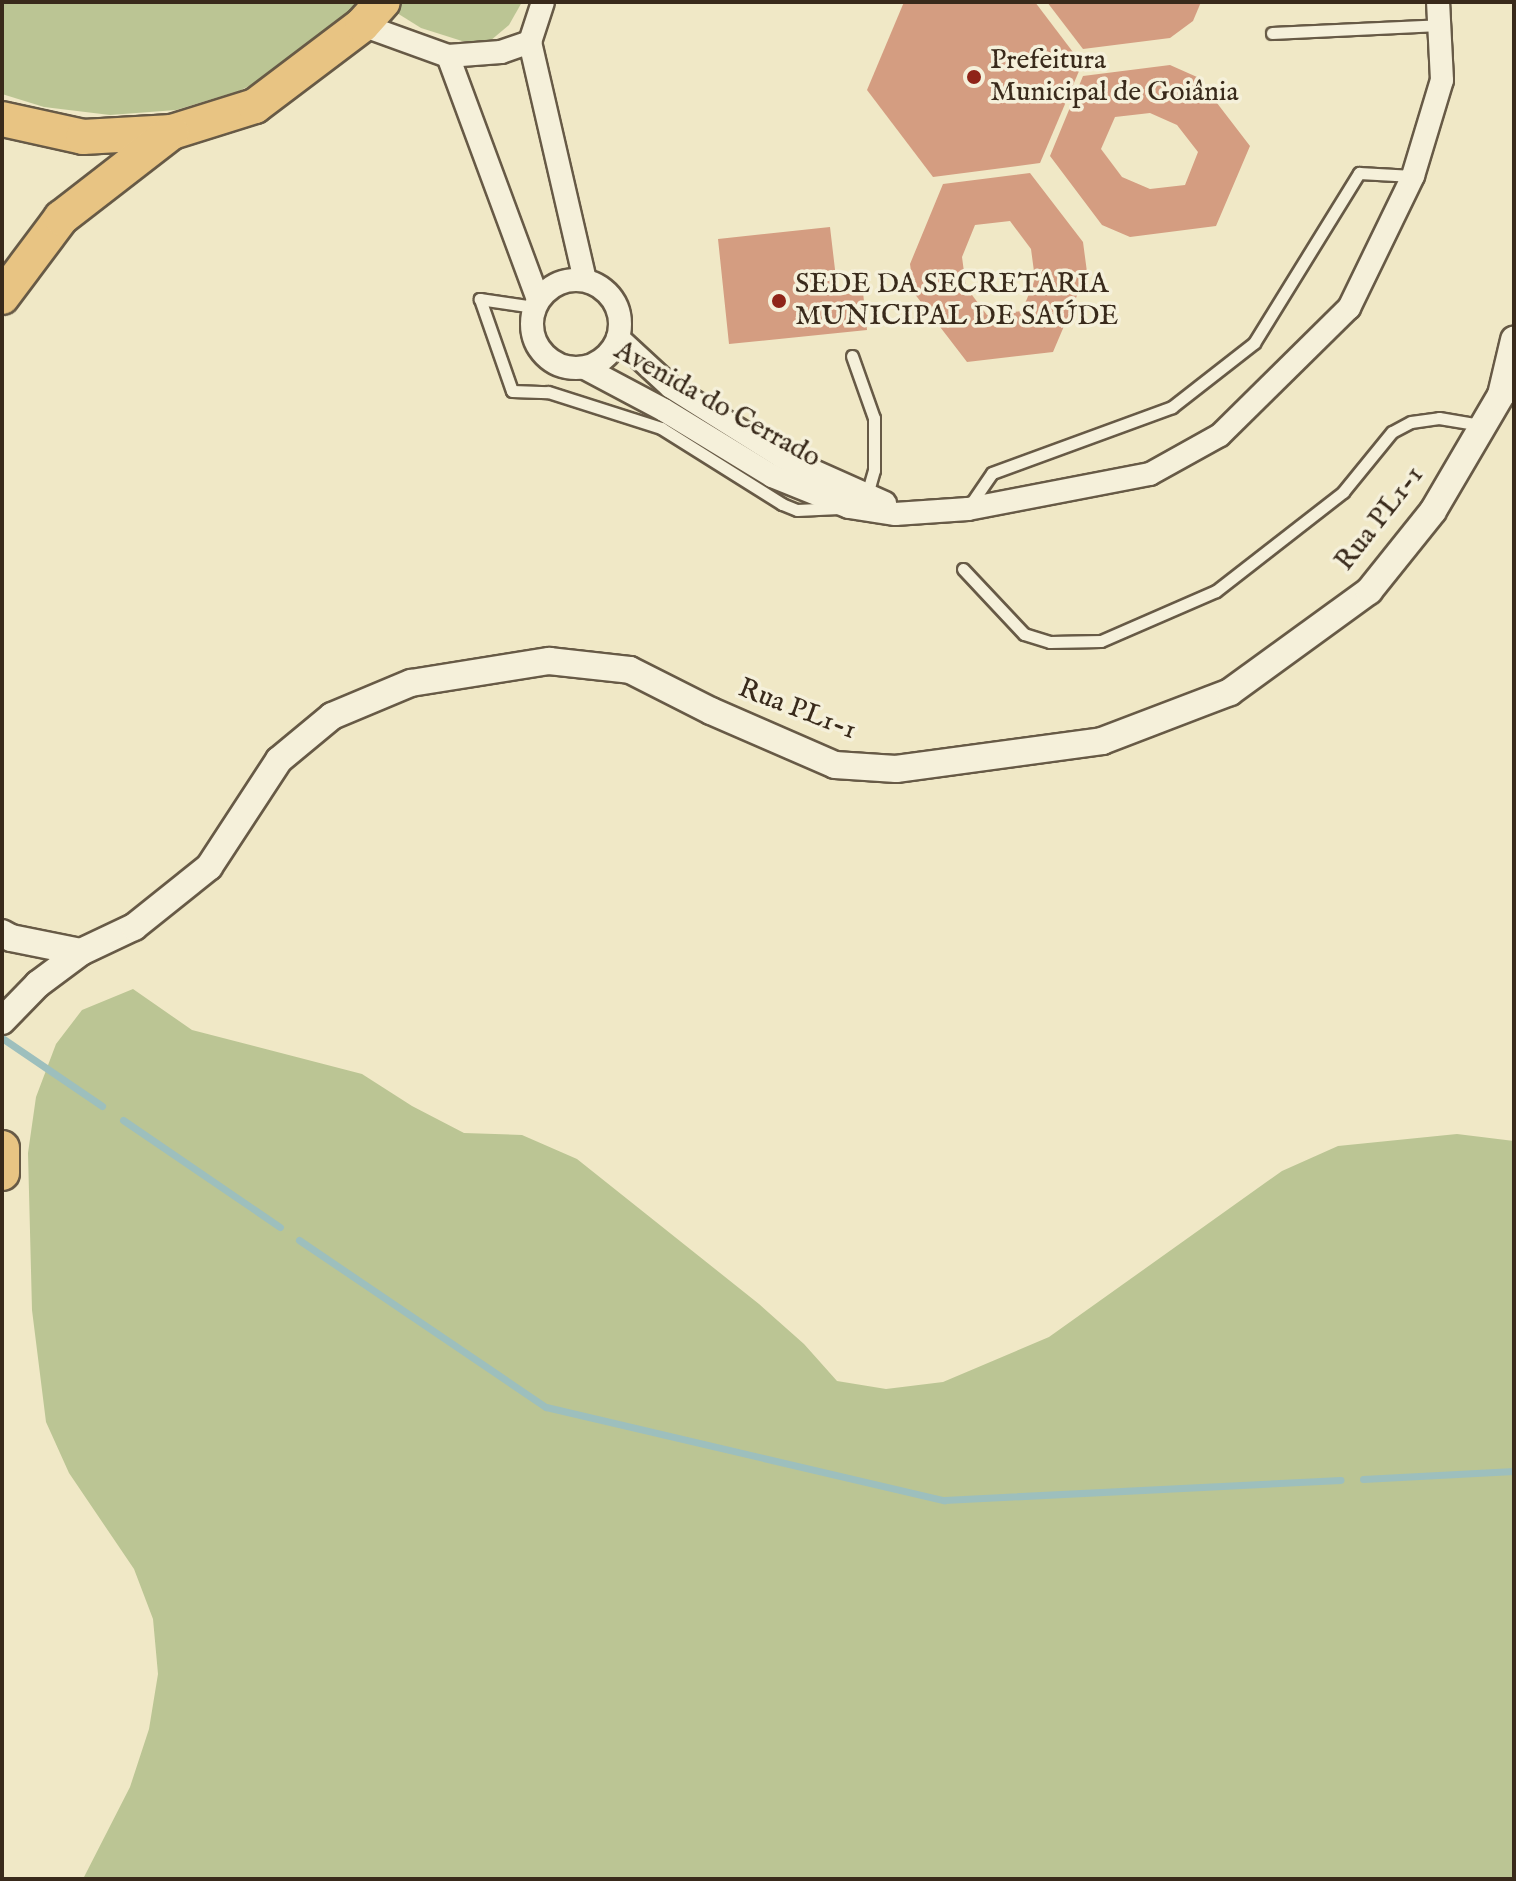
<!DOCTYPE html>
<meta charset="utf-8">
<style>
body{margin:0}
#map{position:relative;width:1516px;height:1881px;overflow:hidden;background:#f0e8c6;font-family:"IM FELL English",serif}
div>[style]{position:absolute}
.green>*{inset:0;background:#bbc594}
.stream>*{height:7px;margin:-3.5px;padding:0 3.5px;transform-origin:3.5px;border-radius:3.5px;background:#9dbfbd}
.building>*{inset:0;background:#d49d81}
.roads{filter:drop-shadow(2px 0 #675a46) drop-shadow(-2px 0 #675a46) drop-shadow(0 2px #675a46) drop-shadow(0 -2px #675a46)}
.service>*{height:11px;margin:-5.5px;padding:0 5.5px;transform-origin:5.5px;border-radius:5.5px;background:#f5f0da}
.minor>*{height:22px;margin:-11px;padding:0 11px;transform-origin:11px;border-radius:11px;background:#f5f0da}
.minor>.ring{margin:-11px;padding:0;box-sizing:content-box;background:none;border:22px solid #f5f0da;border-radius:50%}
.tertiary>*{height:26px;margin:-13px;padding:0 13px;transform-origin:13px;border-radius:13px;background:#f5f0da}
.primary>*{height:34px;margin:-17px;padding:0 17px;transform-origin:17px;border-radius:17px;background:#e8c483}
.dots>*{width:22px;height:22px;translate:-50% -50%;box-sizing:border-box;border:4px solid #f5f0da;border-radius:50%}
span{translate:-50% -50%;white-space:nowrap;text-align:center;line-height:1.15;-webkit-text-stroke:7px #f5f0da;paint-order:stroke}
.poi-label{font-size:28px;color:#392a1b}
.left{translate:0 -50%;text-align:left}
.street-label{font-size:28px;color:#392a1b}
.frame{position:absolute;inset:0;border:4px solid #392a1b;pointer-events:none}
</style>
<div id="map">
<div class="green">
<i style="clip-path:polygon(2px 2px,361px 2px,348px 17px,269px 76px,239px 91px,176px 110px,110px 115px,44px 107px,2px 94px)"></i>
<i style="clip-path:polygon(393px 2px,522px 2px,509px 25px,490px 41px,462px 41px,421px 28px,389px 8px)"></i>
<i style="clip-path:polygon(133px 989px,192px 1030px,362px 1074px,412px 1106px,464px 1133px,522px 1135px,577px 1159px,759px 1304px,804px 1344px,837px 1381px,886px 1389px,943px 1382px,1049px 1337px,1282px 1171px,1338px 1146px,1457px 1134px,1514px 1141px,1514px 1879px,83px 1879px,130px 1787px,149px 1729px,158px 1674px,153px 1619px,134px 1569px,69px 1473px,46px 1422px,32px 1310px,28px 1153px,36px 1097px,56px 1044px,82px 1010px)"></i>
</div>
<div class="stream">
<i style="left:2px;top:1038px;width:121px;rotate:34.2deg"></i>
<i style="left:123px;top:1120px;width:190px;rotate:34.3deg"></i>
<i style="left:299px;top:1240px;width:298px;rotate:34.1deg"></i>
<i style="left:546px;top:1407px;width:409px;rotate:13.2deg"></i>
<i style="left:944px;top:1500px;width:397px;rotate:-2.9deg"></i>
<i style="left:1363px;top:1479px;width:151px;rotate:-3deg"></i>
</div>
<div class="building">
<i style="clip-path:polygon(904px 2px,1035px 2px,1082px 64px,1040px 163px,933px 177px,867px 90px)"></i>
<i style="clip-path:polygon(1047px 2px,1201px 2px,1193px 21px,1170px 38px,1083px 49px)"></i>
<i style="clip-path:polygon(evenodd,1170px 65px,1197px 77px,1250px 146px,1216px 226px,1130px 237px,1102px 225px,1050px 156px,1083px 76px,1170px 65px,1150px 113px,1177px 125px,1198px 152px,1185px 185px,1150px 189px,1122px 177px,1101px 149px,1115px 117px,1150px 113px)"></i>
<i style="clip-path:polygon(evenodd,1030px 173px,1083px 242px,1087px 272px,1053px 352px,967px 362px,914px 293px,910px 264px,943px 184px,1030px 173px,1010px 221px,1031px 249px,1035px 279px,1022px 311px,987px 315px,966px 287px,962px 257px,975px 225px,1010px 221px)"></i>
<i style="clip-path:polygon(830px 227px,838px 295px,863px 292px,867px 330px,729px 344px,718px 239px)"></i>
</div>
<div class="roads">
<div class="service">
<i style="left:1272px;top:33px;width:167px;rotate:-2.7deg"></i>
<i style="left:534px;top:307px;width:55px;rotate:-171.6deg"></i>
<i style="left:480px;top:299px;width:97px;rotate:70.8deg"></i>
<i style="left:512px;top:391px;width:36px;rotate:2deg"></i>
<i style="left:548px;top:392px;width:119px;rotate:17.7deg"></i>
<i style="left:661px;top:428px;width:143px;rotate:32.1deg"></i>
<i style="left:782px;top:504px;width:16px;rotate:22deg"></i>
<i style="left:797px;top:510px;width:42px;rotate:-2.7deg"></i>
<i style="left:852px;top:356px;width:66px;rotate:70.5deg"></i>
<i style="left:874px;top:418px;width:52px;rotate:90deg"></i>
<i style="left:874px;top:470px;width:29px;rotate:106deg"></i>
<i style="left:968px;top:508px;width:42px;rotate:-55.6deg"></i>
<i style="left:992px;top:473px;width:192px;rotate:-20.1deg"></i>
<i style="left:1172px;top:407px;width:104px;rotate:-38deg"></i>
<i style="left:1254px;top:343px;width:200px;rotate:-58.3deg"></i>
<i style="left:1359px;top:173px;width:54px;rotate:3.2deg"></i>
<i style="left:963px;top:569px;width:89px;rotate:46.8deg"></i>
<i style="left:1024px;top:634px;width:27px;rotate:17deg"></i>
<i style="left:1050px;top:642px;width:51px;rotate:-1.1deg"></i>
<i style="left:1101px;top:641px;width:125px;rotate:-23.5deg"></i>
<i style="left:1216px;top:591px;width:161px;rotate:-37.9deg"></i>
<i style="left:1343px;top:492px;width:77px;rotate:-50.8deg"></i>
<i style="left:1392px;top:432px;width:21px;rotate:-28deg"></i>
<i style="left:1411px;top:422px;width:28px;rotate:-8deg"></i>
<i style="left:1439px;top:418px;width:43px;rotate:9.5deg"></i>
</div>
<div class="minor">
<i style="left:362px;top:25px;width:91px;rotate:19.8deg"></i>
<i style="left:448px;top:56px;width:259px;rotate:69.7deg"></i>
<i style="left:530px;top:42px;width:244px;rotate:77deg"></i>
<i style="left:448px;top:56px;width:53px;rotate:-4.3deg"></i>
<i style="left:501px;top:52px;width:31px;rotate:-19deg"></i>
<i style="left:530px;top:42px;width:42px;rotate:-72deg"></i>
<i class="ring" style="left:532px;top:280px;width:66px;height:66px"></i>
<i style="left:618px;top:338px;width:72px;rotate:42.8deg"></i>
<i style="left:671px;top:387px;width:131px;rotate:32.2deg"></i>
<i style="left:782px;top:457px;width:113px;rotate:24.1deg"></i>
<i style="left:585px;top:368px;width:89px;rotate:28deg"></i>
<i style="left:664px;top:410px;width:127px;rotate:31.4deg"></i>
<i style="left:772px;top:476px;width:83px;rotate:21.9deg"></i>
<i style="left:849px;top:507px;width:47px;rotate:8.7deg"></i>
<i style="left:895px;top:514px;width:73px;rotate:-3.9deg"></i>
<i style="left:968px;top:509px;width:185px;rotate:-10.9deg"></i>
<i style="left:1150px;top:474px;width:80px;rotate:-29.1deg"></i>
<i style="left:1220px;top:435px;width:181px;rotate:-44.6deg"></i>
<i style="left:1349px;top:308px;width:147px;rotate:-64.1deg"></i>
<i style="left:1413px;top:176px;width:100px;rotate:-73.2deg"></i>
<i style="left:1442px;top:80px;width:78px;rotate:-92.9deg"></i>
</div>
<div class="tertiary">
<i style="left:2px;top:933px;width:10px;rotate:29deg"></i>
<i style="left:11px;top:938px;width:71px;rotate:11.3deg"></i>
<i style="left:2px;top:1021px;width:52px;rotate:-45.8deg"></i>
<i style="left:38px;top:984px;width:54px;rotate:-36.7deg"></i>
<i style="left:81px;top:952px;width:59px;rotate:-25.3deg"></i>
<i style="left:134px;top:927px;width:96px;rotate:-38.7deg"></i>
<i style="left:209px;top:867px;width:128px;rotate:-56.8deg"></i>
<i style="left:279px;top:760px;width:69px;rotate:-39.7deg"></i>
<i style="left:332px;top:716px;width:86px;rotate:-22.7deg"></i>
<i style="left:411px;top:683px;width:140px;rotate:-9.1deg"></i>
<i style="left:549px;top:661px;width:81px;rotate:6.3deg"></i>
<i style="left:630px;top:670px;width:91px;rotate:26.8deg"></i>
<i style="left:711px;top:711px;width:135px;rotate:23.5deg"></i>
<i style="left:835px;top:765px;width:61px;rotate:3.8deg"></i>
<i style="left:896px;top:769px;width:208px;rotate:-7.7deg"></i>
<i style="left:1102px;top:741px;width:137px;rotate:-20.9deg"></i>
<i style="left:1230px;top:692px;width:172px;rotate:-36deg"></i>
<i style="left:1369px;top:591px;width:102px;rotate:-51.3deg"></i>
<i style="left:1433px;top:511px;width:134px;rotate:-59.6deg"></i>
<i style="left:1501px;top:395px;width:57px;rotate:-76.7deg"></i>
</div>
<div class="primary">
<i style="left:2px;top:119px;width:83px;rotate:12.5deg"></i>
<i style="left:83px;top:137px;width:89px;rotate:-3.2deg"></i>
<i style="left:172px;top:132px;width:87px;rotate:-17.4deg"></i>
<i style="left:255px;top:106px;width:134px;rotate:-37.1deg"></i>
<i style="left:362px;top:25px;width:31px;rotate:-48deg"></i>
<i style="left:2px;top:297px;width:99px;rotate:-53.2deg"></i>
<i style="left:61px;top:218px;width:140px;rotate:-37.8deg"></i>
<i style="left:2px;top:1148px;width:25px;rotate:90deg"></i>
</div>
</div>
<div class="dots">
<i style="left:974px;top:77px;background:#8f2418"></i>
<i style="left:779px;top:301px;background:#8f2418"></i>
</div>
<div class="poi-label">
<span class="left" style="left:990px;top:77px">Prefeitura<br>Municipal de Goiânia</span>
<span class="left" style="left:795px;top:301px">SEDE DA SECRETARIA<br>MUNICIPAL DE SAÚDE</span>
</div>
<div class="street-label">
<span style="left:717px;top:405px;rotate:29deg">Avenida do Cerrado</span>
<span style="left:1380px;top:519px;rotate:-52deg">Rua PL1-1</span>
<span style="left:797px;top:710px;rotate:21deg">Rua PL1-1</span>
</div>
<div class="frame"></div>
</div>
